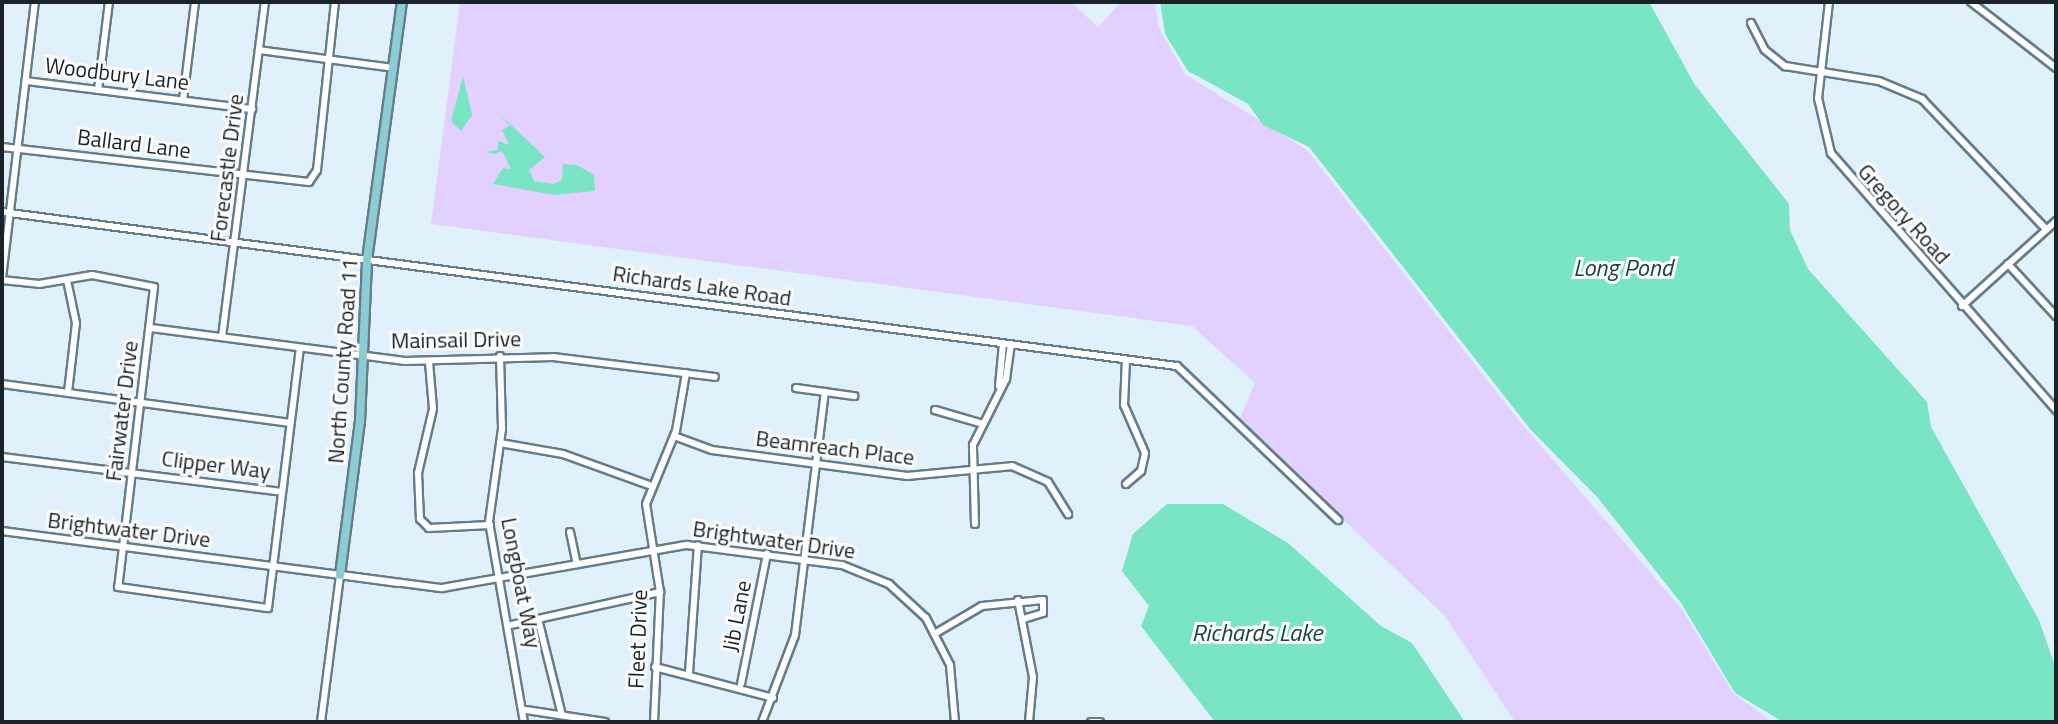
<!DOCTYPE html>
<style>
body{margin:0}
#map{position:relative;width:2058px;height:724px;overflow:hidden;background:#e1f1fc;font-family:"Titillium Web",sans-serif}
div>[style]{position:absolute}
.green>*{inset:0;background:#e2d1fe}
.water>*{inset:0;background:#7ae5c5}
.roads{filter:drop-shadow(2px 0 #647c8b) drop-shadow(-2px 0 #647c8b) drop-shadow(0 2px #647c8b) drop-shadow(0 -2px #647c8b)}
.minor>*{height:6px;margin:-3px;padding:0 3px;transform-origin:3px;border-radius:3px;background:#fff}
.major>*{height:8px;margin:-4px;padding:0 4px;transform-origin:4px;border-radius:4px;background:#8ccdd3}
span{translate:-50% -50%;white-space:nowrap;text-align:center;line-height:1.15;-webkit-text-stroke:6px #fcfcfc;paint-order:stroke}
.street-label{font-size:22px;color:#192329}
.water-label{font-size:24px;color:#174639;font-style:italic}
.frame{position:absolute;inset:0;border:4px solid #192329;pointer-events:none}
</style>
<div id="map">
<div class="green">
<i style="clip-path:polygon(460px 2px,1071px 2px,1098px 27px,1121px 2px,1155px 2px,1159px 28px,1185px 74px,1307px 150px,1516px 417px,1681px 608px,1733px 693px,1771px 721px,1515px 722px,1445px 616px,1239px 421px,1255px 383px,1192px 326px,431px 224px)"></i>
</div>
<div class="water">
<i style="clip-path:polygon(1160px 2px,1649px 2px,1695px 85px,1789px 204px,1790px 230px,1808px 269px,1927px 402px,1931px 427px,2039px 620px,2056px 669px,2056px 722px,1783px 722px,1735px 693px,1681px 603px,1598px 498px,1531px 430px,1309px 147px,1263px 125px,1248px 104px,1188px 71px,1165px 34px)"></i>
<i style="clip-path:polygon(463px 76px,472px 115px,461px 131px,451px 121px)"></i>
<i style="clip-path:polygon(498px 113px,545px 157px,529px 170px,534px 181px,553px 184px,562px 180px,563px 164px,577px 165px,594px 175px,595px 191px,554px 195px,493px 184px,503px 168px,511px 169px,502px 151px,495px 154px,485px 152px,498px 150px,498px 141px,509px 145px,502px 130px,510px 126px)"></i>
<i style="clip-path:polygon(1167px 504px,1223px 504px,1288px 543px,1381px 626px,1412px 643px,1465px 722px,1215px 722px,1141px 626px,1149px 606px,1122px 571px,1133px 534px)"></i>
</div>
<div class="roads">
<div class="minor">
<i style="left:1829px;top:2px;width:97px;rotate:96.5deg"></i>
<i style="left:1818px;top:98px;width:57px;rotate:76.7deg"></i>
<i style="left:1831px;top:153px;width:342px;rotate:48.8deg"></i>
<i style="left:1971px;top:2px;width:108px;rotate:37.8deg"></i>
<i style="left:1751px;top:23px;width:30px;rotate:63deg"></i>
<i style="left:1765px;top:50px;width:26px;rotate:39deg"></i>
<i style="left:1785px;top:66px;width:95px;rotate:9.1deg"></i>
<i style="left:1879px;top:81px;width:47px;rotate:22.7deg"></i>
<i style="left:1922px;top:99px;width:180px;rotate:46.4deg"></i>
<i style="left:259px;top:50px;width:136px;rotate:7.6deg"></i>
<i style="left:26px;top:81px;width:228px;rotate:7.1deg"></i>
<i style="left:98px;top:90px;width:89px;rotate:-82.9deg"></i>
<i style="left:183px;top:100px;width:99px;rotate:-83deg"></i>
<i style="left:2px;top:147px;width:309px;rotate:6.5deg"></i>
<i style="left:309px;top:182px;width:14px;rotate:-56deg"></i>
<i style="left:317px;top:170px;width:169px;rotate:-83.9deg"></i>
<i style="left:2px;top:212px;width:1185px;rotate:7.47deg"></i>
<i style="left:1177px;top:366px;width:223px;rotate:43.7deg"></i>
<i style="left:2008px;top:264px;width:71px;rotate:47.3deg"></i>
<i style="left:2px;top:278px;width:278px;rotate:-83.2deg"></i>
<i style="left:2px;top:280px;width:37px;rotate:6deg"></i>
<i style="left:39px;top:284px;width:54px;rotate:-9.6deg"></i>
<i style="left:92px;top:275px;width:63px;rotate:11deg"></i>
<i style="left:154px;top:287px;width:302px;rotate:96.8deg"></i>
<i style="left:118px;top:587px;width:151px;rotate:8deg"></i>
<i style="left:268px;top:608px;width:261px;rotate:-83deg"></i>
<i style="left:67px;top:280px;width:44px;rotate:78.2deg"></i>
<i style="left:76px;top:323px;width:69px;rotate:96.6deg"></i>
<i style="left:1962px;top:306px;width:127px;rotate:-42.1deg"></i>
<i style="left:151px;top:328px;width:256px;rotate:7.4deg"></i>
<i style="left:405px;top:361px;width:148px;rotate:-1.5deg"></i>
<i style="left:553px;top:357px;width:163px;rotate:7deg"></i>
<i style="left:222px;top:337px;width:338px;rotate:-82.7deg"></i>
<i style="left:500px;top:356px;width:73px;rotate:88.4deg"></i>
<i style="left:502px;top:429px;width:94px;rotate:98deg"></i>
<i style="left:489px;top:522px;width:203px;rotate:80.1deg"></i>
<i style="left:429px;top:362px;width:47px;rotate:85.1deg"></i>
<i style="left:433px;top:409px;width:66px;rotate:103.2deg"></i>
<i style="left:418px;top:473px;width:46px;rotate:87.5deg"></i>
<i style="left:420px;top:519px;width:13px;rotate:45deg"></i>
<i style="left:429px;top:528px;width:61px;rotate:-2.8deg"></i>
<i style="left:2px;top:384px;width:291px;rotate:7.7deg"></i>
<i style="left:999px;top:386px;width:42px;rotate:-84.6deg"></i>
<i style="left:796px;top:388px;width:59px;rotate:7.9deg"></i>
<i style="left:935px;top:410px;width:47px;rotate:16.1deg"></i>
<i style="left:674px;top:436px;width:40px;rotate:20.2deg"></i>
<i style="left:712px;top:450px;width:197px;rotate:7.6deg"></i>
<i style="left:907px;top:476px;width:105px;rotate:-5.4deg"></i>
<i style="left:1012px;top:466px;width:39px;rotate:24deg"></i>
<i style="left:1048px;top:482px;width:38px;rotate:58deg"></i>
<i style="left:500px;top:443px;width:64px;rotate:9.9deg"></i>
<i style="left:563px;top:454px;width:91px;rotate:19.8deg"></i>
<i style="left:2px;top:457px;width:282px;rotate:7.1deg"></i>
<i style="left:1126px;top:484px;width:20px;rotate:-41deg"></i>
<i style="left:1141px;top:471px;width:18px;rotate:-77deg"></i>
<i style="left:1145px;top:453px;width:52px;rotate:-113.6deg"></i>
<i style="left:1124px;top:405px;width:45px;rotate:-87.5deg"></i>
<i style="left:975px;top:524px;width:79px;rotate:-91.5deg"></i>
<i style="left:973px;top:445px;width:74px;rotate:-63.4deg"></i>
<i style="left:1006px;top:379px;width:34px;rotate:-82deg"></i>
<i style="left:2px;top:531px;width:444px;rotate:7.4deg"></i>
<i style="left:442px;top:588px;width:249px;rotate:-10deg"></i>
<i style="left:687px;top:545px;width:156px;rotate:7.4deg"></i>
<i style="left:842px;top:565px;width:51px;rotate:22deg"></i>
<i style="left:889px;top:584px;width:50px;rotate:42.6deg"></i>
<i style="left:926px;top:618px;width:53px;rotate:62.9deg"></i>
<i style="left:950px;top:665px;width:57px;rotate:85deg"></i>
<i style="left:570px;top:532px;width:33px;rotate:78deg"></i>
<i style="left:340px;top:575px;width:59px;rotate:7.9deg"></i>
<i style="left:1018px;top:600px;width:78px;rotate:79deg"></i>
<i style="left:1033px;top:677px;width:45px;rotate:95.1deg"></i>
<i style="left:538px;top:619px;width:99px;rotate:76deg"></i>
<i style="left:511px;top:625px;width:153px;rotate:-12.5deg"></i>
<i style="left:936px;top:633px;width:53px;rotate:-30.4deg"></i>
<i style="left:982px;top:606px;width:61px;rotate:-5.6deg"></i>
<i style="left:1043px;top:600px;width:13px;rotate:90deg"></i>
<i style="left:1043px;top:613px;width:21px;rotate:163deg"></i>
<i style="left:655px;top:667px;width:122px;rotate:14.7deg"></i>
<i style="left:689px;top:673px;width:128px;rotate:-86deg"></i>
<i style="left:741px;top:684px;width:133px;rotate:-78.7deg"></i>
<i style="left:526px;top:710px;width:80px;rotate:8.6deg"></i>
<i style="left:321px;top:722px;width:148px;rotate:-82.6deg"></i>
<i style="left:654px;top:722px;width:130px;rotate:-87.4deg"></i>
<i style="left:660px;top:592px;width:89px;rotate:-99deg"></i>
<i style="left:646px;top:504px;width:79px;rotate:-67.7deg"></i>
<i style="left:676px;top:431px;width:59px;rotate:-80.2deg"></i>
<i style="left:762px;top:722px;width:93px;rotate:-69.2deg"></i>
<i style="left:795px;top:635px;width:245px;rotate:-83deg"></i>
<i style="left:1091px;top:722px;width:9px"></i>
</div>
<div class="major">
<i style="left:340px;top:575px;width:154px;rotate:-82.6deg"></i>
<i style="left:360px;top:422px;width:162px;rotate:-87.5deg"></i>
<i style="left:367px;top:260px;width:260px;rotate:-82.3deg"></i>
</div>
</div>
<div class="street-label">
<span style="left:117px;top:74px;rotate:7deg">Woodbury Lane</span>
<span style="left:134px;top:144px;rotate:7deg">Ballard Lane</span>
<span style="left:227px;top:168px;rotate:-83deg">Forecastle Drive</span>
<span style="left:1904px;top:214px;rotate:48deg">Gregory Road</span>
<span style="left:702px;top:286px;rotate:8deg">Richards Lake Road</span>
<span style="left:456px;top:340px;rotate:-1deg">Mainsail Drive</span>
<span style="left:343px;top:361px;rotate:-86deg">North County Road 11</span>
<span style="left:122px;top:411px;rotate:-83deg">Fairwater Drive</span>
<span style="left:835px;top:448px;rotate:7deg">Beamreach Place</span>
<span style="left:216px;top:465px;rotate:7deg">Clipper Way</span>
<span style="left:129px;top:530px;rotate:7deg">Brightwater Drive</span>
<span style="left:774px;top:540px;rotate:8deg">Brightwater Drive</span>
<span style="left:521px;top:583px;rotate:79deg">Longboat Way</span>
<span style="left:737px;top:616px;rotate:-79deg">Jib Lane</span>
<span style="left:638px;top:639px;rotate:-88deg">Fleet Drive</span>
</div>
<div class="water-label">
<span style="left:1623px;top:268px">Long Pond</span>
<span style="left:1257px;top:633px">Richards Lake</span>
</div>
<div class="frame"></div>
</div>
